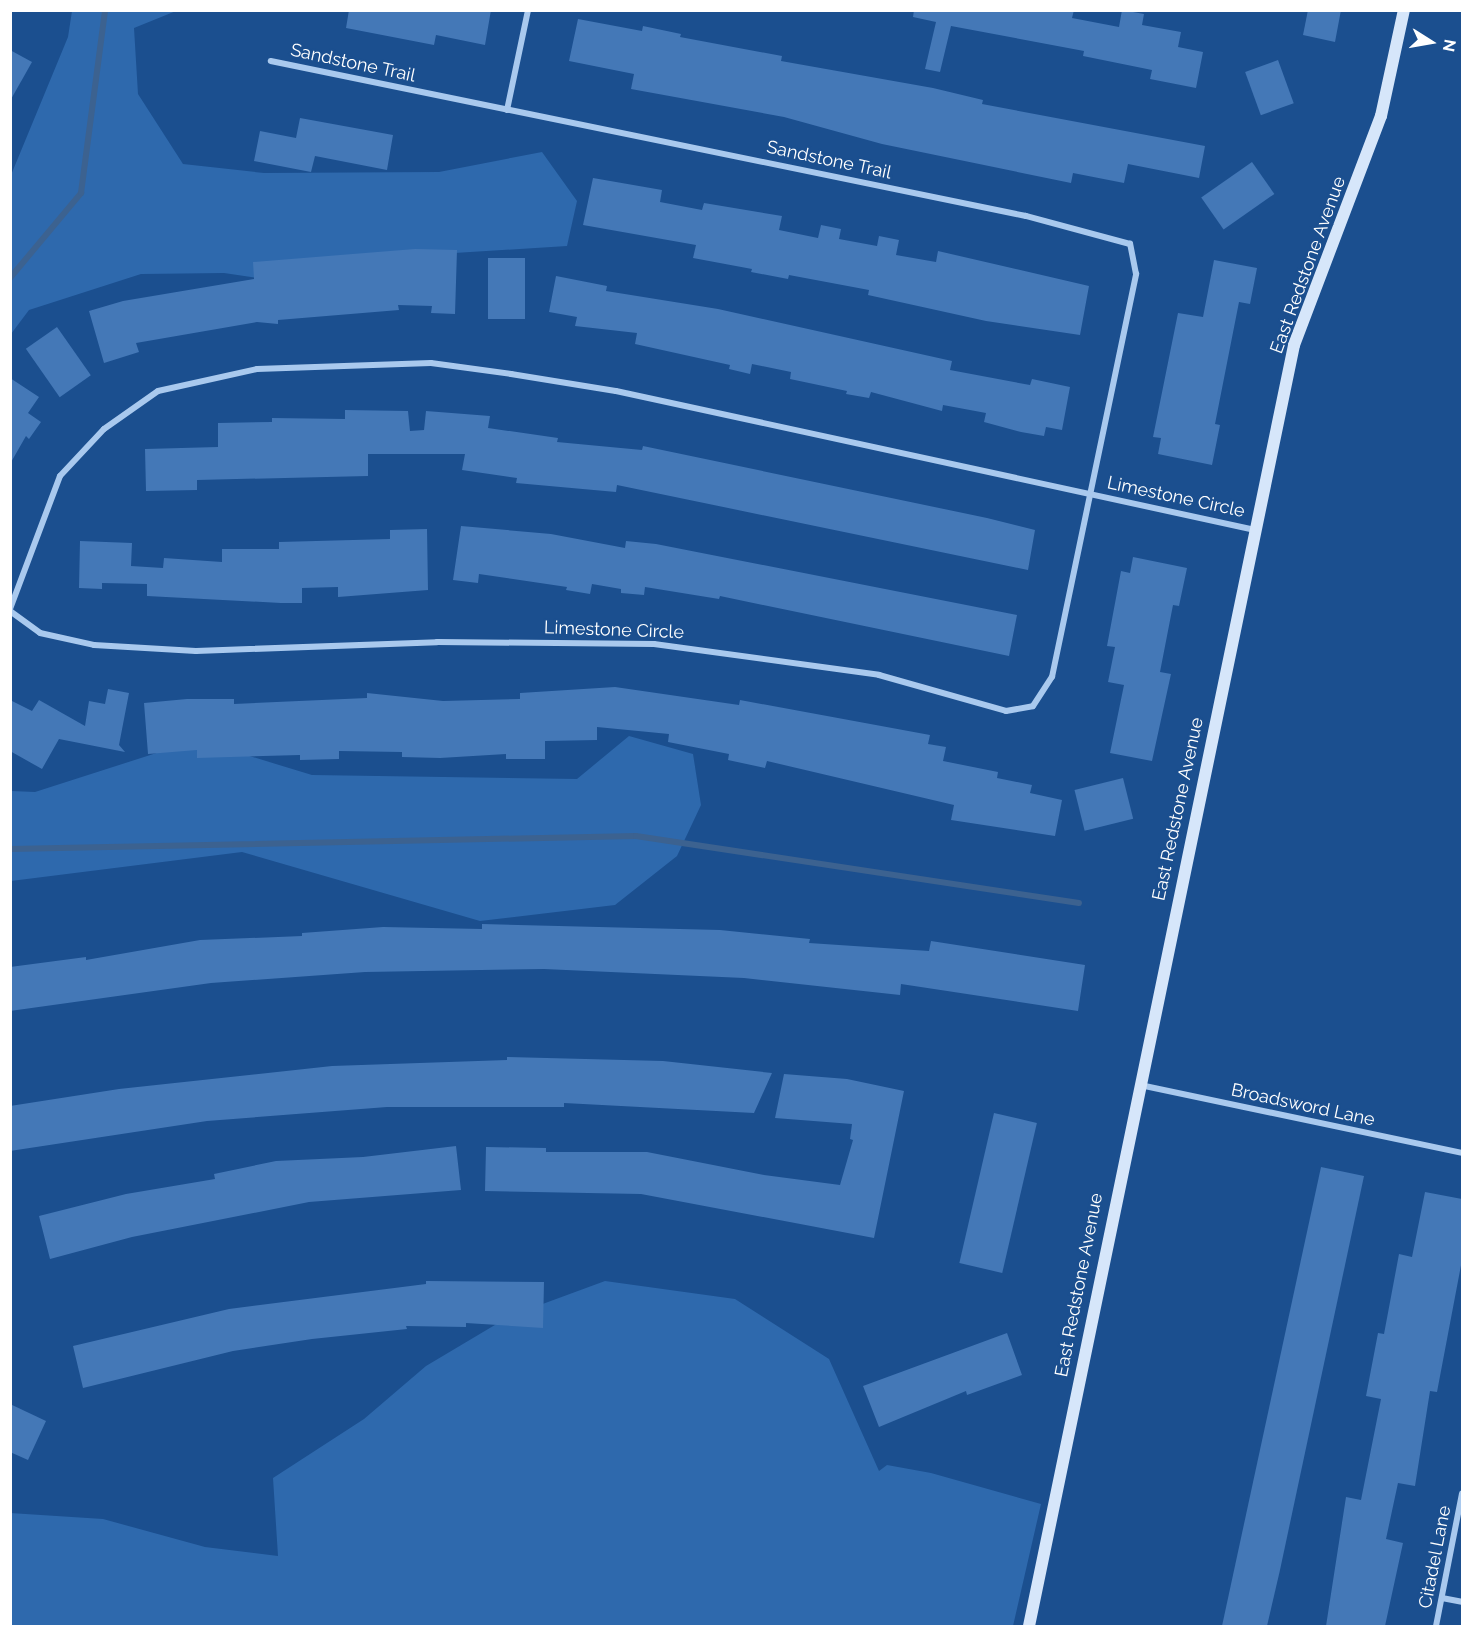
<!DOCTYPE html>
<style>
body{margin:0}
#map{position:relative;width:1473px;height:1637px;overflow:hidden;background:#1b4f8f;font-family:Raleway,sans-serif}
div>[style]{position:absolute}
.green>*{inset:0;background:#2e69ad}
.stream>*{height:6px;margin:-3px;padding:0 3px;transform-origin:3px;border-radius:3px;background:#3c6290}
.building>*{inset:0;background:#4478b7;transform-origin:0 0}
.street>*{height:6px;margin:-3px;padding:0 3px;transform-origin:3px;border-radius:3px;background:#a9c9ee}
.secondary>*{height:12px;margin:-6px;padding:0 6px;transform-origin:6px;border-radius:6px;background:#d6e6fa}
span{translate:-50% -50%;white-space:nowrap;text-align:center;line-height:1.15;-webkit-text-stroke:4.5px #1b4f8f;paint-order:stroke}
.street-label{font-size:18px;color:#fff}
.frame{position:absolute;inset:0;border:12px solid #fff;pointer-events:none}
.north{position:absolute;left:1401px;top:12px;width:60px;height:60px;-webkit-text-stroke:4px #1b4f8f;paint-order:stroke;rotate:101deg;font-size:16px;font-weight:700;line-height:24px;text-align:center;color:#fff}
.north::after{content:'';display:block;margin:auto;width:21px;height:27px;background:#fff;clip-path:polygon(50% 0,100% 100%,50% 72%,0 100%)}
</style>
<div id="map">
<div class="green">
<i style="clip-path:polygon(72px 11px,176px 11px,134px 28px,138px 94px,183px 164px,264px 173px,439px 172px,542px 152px,577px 201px,567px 246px,391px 257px,278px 281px,224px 273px,141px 274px,29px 310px,11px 334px,11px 175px,68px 37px)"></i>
<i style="clip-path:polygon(629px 736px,693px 754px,701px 805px,677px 856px,615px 905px,480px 921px,242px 852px,11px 881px,11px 791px,35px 792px,197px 740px,312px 775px,577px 779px)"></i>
<i style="clip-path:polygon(605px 1281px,735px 1299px,829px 1359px,879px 1471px,887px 1465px,931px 1473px,1041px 1504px,1013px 1626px,11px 1626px,10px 1513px,103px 1519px,205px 1547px,278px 1556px,273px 1478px,364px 1419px,426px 1366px,510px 1316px)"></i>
</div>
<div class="stream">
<i style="left:10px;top:278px;width:111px;rotate:-50.1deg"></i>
<i style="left:81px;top:193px;width:185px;rotate:-82.5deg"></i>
<i style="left:10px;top:849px;width:626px;rotate:-1.19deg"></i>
<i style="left:636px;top:836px;width:448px;rotate:8.6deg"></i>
</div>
<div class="building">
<i style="clip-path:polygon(349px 10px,491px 10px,485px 45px,436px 35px,434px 45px,346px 28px)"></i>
<i style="clip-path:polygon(914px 10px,1074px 10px,1072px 18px,1119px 27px,1122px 10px,1144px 14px,1142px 25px,1181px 32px,1178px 47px,1203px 52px,1196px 88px,1150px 79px,1152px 70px,1083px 56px,1084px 51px,951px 26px,940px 72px,925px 69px,936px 22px,913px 17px)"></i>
<i style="clip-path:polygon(1308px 10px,1341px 10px,1335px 42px,1303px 35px)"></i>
<i style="clip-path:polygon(578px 19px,642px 31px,643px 26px,681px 34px,680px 37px,782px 56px,781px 61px,933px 88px,983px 100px,982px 104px,1205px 146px,1199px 178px,1128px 164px,1124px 183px,1073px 173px,1071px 183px,882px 144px,784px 117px,631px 89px,634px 74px,569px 61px)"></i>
<i style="clip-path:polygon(10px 50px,32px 62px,10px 101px)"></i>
<i style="left:1278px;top:60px;width:46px;height:35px;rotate:70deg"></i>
<i style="clip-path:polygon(300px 118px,393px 135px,387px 170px,315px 156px,311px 172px,254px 161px,260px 131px,296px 138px)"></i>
<i style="left:1252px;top:162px;width:39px;height:62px;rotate:55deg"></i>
<i style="clip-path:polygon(593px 178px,662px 190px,660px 202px,702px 210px,704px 203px,782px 216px,779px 230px,818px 238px,821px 225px,841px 229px,839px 239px,877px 246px,879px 236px,899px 240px,896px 255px,936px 262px,938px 251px,1089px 286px,1080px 335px,986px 321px,868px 295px,869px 290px,789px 275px,788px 279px,751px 272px,752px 269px,693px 258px,696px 245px,583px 225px)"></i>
<i style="clip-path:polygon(415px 249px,457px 250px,455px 314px,431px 313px,432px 306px,398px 305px,399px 310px,278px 320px,278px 324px,257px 322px,136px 343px,139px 352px,104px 363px,89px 311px,123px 301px,254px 279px,253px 262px)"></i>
<i style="left:488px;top:258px;width:37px;height:61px"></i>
<i style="clip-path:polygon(1214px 260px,1257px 268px,1250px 304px,1239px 302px,1215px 424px,1220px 425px,1212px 465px,1158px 454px,1161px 438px,1153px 437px,1178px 313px,1203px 317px)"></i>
<i style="clip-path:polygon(556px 276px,607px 286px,606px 291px,718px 309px,952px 361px,950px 370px,1030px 385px,1032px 379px,1070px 387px,1062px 430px,1046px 427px,1044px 436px,1021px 432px,984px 422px,986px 413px,943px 405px,942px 411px,871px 392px,869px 398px,846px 394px,847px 391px,790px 379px,791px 372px,752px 364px,750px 374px,729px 369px,730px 365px,635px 344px,637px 333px,575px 326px,577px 317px,549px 312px)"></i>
<i style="left:57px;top:327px;width:59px;height:38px;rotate:55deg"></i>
<i style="clip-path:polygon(10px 378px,39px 397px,28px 413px,41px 422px,29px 439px,26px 436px,10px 464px)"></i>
<i style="clip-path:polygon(345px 410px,408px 411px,410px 431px,424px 430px,426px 411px,490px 416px,488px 428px,558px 438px,557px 442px,642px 450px,643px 446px,987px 518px,1035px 530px,1028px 570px,617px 485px,616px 492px,516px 483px,517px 478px,462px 470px,465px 454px,368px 454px,368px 476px,197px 480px,197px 490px,146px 491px,145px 449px,218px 447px,218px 423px,272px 422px,272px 418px,345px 419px)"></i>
<i style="clip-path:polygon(461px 526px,551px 534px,625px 548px,626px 541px,656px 544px,1017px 615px,1009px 656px,720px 596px,719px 599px,645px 587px,644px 595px,621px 593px,621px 589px,592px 584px,590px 594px,566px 590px,567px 587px,479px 574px,478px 583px,453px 580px)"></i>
<i style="clip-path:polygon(427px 529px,428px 590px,338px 597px,338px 587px,302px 588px,302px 603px,281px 603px,147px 596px,147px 584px,102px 583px,102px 589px,79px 588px,80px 541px,132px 543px,131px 566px,163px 568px,164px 558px,222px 562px,222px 549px,279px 549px,279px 542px,390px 539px,390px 530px)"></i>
<i style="clip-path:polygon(1133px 557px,1187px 568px,1179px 606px,1173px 605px,1160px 672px,1171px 674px,1152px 761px,1110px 753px,1124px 685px,1108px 682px,1115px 647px,1107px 646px,1121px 571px,1130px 573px)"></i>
<i style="clip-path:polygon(615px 687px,739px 705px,740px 700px,930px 735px,928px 744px,946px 747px,943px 761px,998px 772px,997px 778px,1032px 785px,1030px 793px,1062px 800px,1055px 836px,951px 820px,954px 805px,767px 761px,765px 768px,728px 760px,729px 754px,668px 742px,669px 734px,597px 727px,597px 740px,545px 741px,545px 759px,506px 759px,506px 754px,440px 758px,402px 757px,402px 752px,339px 751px,339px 759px,300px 760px,300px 755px,197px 758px,197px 750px,148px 754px,144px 703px,187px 699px,234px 699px,234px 704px,299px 701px,367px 698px,367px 693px,443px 701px,520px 699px,520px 693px)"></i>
<i style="clip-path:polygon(108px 689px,129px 693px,119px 745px,125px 752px,59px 739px,42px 769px,10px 751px,10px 700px,32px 711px,39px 700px,85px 726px,89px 701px,105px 704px)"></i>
<i style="left:1123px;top:778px;width:42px;height:50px;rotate:76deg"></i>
<i style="clip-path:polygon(482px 924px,720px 930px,810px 939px,809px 943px,929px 951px,931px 941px,1085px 965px,1078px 1011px,901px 984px,900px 995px,744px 978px,544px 969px,365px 972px,211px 983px,10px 1011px,10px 967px,86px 957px,86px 960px,200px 940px,302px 936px,302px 933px,383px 927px,482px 929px)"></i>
<i style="clip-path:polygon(507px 1057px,663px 1061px,772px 1073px,754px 1113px,564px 1103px,564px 1107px,387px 1107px,207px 1121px,10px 1151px,10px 1106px,119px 1089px,332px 1066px,507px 1060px)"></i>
<i style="clip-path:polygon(784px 1074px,847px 1079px,904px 1091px,874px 1238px,641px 1194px,485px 1191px,486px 1147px,546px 1148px,546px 1152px,647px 1152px,764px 1175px,840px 1185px,853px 1140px,850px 1139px,852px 1124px,775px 1118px)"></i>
<i style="left:994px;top:1113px;width:44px;height:154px;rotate:13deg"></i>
<i style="clip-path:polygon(456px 1146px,461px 1190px,309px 1202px,132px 1237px,50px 1259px,39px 1216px,126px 1194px,215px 1179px,214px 1174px,276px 1161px,363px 1157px)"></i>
<i style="clip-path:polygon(1321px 1167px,1364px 1176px,1280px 1570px,1267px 1626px,1222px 1626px)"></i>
<i style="clip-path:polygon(1425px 1192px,1462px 1199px,1462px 1260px,1437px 1392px,1430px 1391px,1415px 1486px,1398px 1483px,1386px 1539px,1403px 1543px,1385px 1626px,1326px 1626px,1346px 1497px,1361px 1500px,1381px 1399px,1366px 1396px,1378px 1333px,1384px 1334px,1399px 1254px,1412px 1257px)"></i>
<i style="clip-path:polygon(426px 1281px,544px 1282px,543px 1328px,466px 1323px,466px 1327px,406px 1326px,407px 1329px,312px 1339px,233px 1351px,83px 1388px,73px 1346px,229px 1309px,426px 1284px)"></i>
<i style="clip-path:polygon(1007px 1333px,1022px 1375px,967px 1395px,966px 1391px,879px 1427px,863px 1386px)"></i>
<i style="clip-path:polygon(10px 1404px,46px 1421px,28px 1460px,10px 1452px)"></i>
</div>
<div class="street">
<i style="left:507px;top:110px;width:102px;rotate:-78.1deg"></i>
<i style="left:10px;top:609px;width:142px;rotate:-69.4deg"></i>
<i style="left:60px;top:476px;width:64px;rotate:-46.9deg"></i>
<i style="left:104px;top:429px;width:66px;rotate:-35.1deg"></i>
<i style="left:158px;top:391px;width:101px;rotate:-12.5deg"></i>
<i style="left:257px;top:369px;width:174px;rotate:-2deg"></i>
<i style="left:431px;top:363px;width:81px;rotate:7.8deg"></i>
<i style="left:511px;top:374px;width:106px;rotate:9.2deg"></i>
<i style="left:616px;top:391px;width:654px;rotate:12.27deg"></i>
<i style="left:10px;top:611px;width:37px;rotate:36deg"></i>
<i style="left:40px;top:633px;width:55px;rotate:12.5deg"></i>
<i style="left:94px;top:645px;width:102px;rotate:3.4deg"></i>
<i style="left:196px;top:651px;width:241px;rotate:-2.1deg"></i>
<i style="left:437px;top:642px;width:217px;rotate:0.5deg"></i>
<i style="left:654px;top:644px;width:227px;rotate:7.8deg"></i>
<i style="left:879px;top:675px;width:132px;rotate:15.8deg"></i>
<i style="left:1006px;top:711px;width:27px;rotate:-10deg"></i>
<i style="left:1033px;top:706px;width:35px;rotate:-57deg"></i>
<i style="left:1052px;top:677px;width:412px;rotate:-78.2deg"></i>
<i style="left:1136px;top:274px;width:31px;rotate:-101deg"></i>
<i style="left:1130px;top:244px;width:108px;rotate:-164.9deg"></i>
<i style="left:1026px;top:216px;width:771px;rotate:-168.4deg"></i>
<i style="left:1140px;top:1085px;width:329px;rotate:11.9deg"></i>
<i style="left:1442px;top:1598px;width:20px;rotate:11deg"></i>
<i style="left:1436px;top:1626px;width:135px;rotate:-78.9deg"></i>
</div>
<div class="secondary">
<i style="left:1029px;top:1626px;width:1308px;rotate:-78.31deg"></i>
<i style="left:1294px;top:345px;width:245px;rotate:-69.2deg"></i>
<i style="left:1381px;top:116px;width:108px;rotate:-77.8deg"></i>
</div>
<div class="street-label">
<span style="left:353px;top:63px;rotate:12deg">Sandstone Trail</span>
<span style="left:829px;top:160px;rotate:12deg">Sandstone Trail</span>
<span style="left:1308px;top:265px;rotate:-70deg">East Redstone Avenue</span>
<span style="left:1176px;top:497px;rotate:12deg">Limestone Circle</span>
<span style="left:614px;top:630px;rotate:2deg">Limestone Circle</span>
<span style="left:1178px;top:809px;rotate:-78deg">East Redstone Avenue</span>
<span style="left:1303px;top:1105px;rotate:12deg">Broadsword Lane</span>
<span style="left:1079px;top:1285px;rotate:-79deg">East Redstone Avenue</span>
<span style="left:1435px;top:1557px;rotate:-79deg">Citadel Lane</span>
</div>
<div class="frame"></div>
<div class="north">N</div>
</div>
